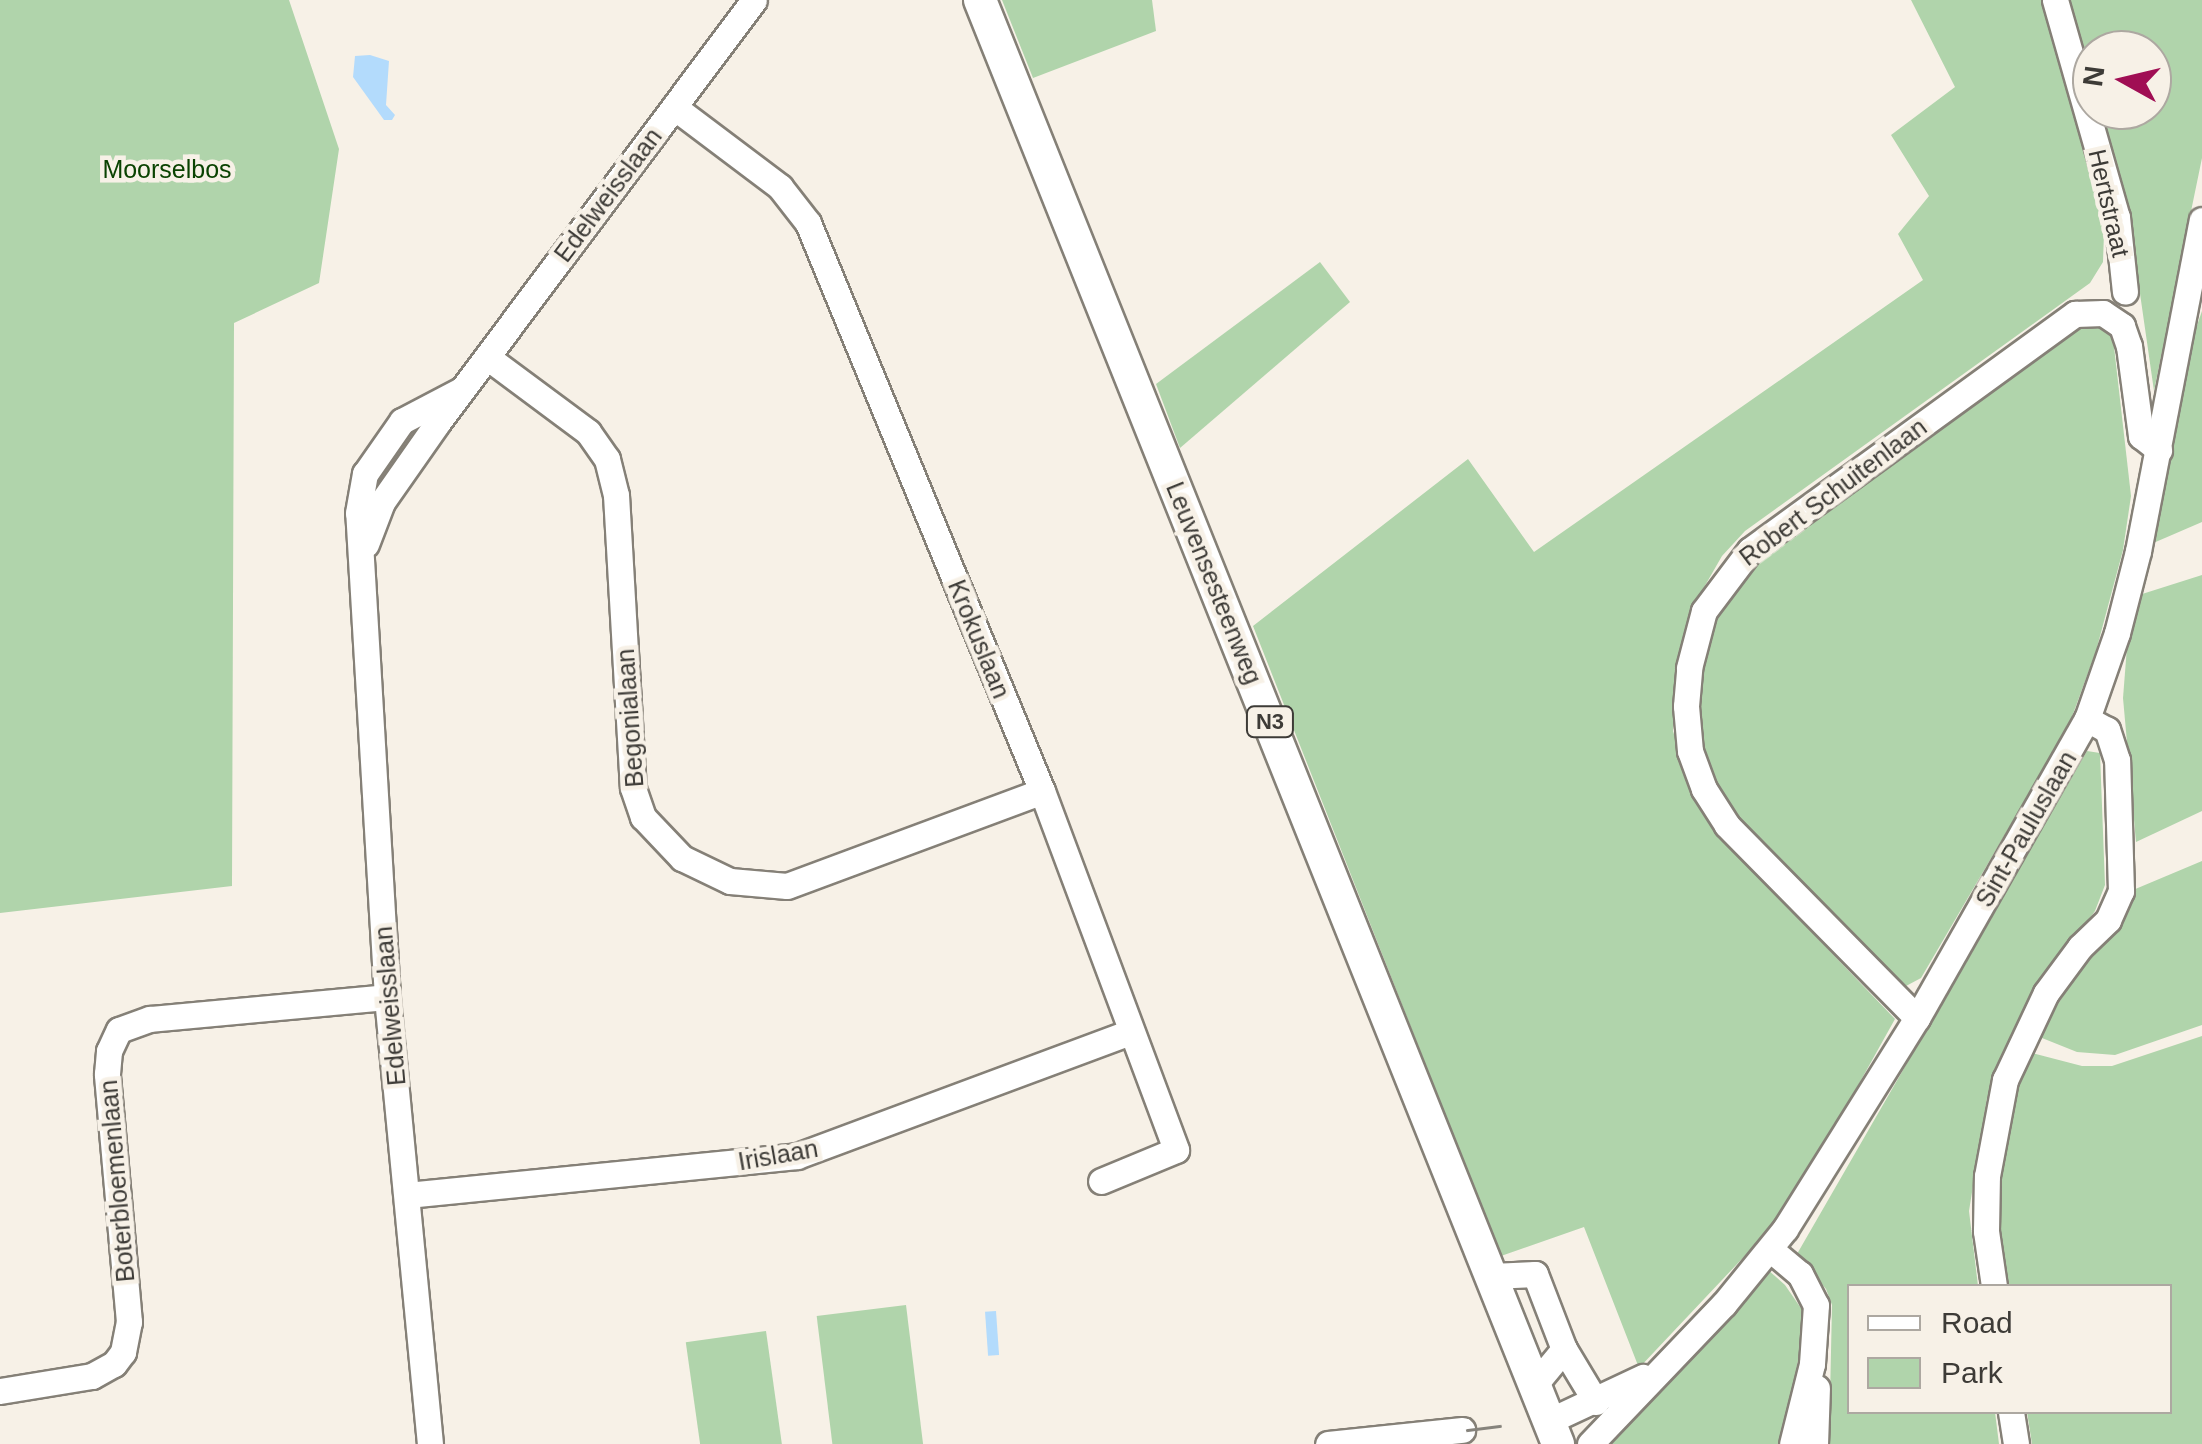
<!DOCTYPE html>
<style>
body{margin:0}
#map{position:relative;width:2202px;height:1444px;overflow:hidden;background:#f7f1e7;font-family:Helvetica,sans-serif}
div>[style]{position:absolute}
.green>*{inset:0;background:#b0d4ab;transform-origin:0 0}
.water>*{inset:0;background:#b3dbfc;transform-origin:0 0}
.roads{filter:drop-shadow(2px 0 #858077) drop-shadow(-2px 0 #858077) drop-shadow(0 2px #858077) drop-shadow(0 -2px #858077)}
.minor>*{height:25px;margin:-12.5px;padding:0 12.5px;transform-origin:12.5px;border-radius:12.5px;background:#fff}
.major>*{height:32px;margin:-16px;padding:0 16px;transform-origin:16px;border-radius:16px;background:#fff}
.tram>*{height:2.5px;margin:-1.25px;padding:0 1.25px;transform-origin:1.25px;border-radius:1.25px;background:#86837c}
span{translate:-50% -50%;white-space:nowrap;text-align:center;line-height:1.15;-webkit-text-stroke:9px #f7f1e7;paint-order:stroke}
.shield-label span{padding:2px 8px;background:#f7f1e7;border:2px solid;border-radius:8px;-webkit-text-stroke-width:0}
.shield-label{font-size:22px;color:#3d3b37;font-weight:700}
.park-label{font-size:25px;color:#0a4302}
.street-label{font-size:25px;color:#3d3b37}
.legend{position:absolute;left:1847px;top:1284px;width:325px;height:130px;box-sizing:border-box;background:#f7f1e7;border:2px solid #ada8a1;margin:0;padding:12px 18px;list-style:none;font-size:30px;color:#3d3b37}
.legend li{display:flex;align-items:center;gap:20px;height:50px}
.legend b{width:50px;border:2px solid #ada8a1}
.north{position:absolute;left:2072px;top:30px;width:100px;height:100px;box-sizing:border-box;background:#f7f1e7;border:2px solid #ada8a1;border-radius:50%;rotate:278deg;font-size:28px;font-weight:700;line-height:40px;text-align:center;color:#3d3b37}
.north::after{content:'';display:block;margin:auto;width:35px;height:45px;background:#a00e54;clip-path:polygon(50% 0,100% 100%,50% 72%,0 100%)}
</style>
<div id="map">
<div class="green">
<i style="clip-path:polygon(0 0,289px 0,339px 149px,319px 283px,234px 323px,232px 886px,0 913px)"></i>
<i style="clip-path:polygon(1002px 0,1152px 0,1156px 31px,1033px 78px)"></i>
<i style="clip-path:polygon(1911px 0,2041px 0,2094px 183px,2104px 233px,2103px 262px,2090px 283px,1745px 531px,1722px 556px,1691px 610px,1676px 670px,1673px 731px,1693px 795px,1721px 838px,1895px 1019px,1807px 1177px,1771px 1228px,1639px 1368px,1584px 1227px,1501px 1256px,1253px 626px,1468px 459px,1534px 552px,1923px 280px,1898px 234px,1929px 196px,1891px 135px,1955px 87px)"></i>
<i style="clip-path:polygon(2064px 0,2202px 0,2202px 158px,2154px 391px,2131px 231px,2094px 110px,2152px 110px,2152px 50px,2092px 50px,2092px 105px)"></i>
<i style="clip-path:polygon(1320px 262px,1350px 302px,1180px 448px,1156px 384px)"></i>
<i style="clip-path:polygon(2202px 311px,2202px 522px,2151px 544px,2194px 334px)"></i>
<i style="clip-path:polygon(2092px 321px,2113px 338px,2131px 496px,2123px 550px,2096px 651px,2069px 725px,1921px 978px,1906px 986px,1756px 844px,1726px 805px,1705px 764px,1693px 715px,1704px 633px,1754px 559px,2080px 322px)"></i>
<i style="clip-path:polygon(2202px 575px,2202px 811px,2136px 842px,2123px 698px,2128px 634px,2139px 595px)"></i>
<i style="clip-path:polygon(2087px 751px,2100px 753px,2105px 885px,2095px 911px,2025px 1010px,1987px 1098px,1969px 1211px,1978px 1286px,1850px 1286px,1850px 1412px,1995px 1412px,1999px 1444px,1829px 1444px,1832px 1305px,1826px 1289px,1797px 1254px)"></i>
<i style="clip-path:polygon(2202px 861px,2202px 1025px,2115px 1055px,2077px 1052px,2037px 1036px,2086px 961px,2122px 919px,2133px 890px)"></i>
<i style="clip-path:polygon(2202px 1036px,2202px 1444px,2032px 1444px,2027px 1412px,2170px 1412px,2170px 1286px,2009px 1286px,1996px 1229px,1999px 1149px,2024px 1051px,2082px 1066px,2112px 1066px)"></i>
<i style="clip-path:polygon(1767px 1269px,1785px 1285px,1807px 1317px,1781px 1444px,1606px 1444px)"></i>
<i style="left:906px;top:1305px;width:140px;height:90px;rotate:83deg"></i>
<i style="left:766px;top:1331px;width:114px;height:81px;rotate:82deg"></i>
</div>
<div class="water">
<i style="clip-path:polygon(370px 55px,389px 61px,386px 105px,395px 115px,392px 120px,384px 120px,353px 77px,355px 56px)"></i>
<i style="left:996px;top:1311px;width:44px;height:11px;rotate:86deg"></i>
</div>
<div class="roads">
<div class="minor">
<i style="left:2055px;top:0;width:226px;rotate:74.1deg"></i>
<i style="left:2117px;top:217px;width:75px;rotate:83.9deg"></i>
<i style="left:674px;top:107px;width:133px;rotate:37deg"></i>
<i style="left:780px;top:187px;width:46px;rotate:52.1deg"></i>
<i style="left:808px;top:223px;width:614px;rotate:67.61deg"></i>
<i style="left:1042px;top:791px;width:383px;rotate:69.5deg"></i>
<i style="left:1176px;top:1150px;width:81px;rotate:157.5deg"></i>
<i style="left:487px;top:357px;width:126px;rotate:36.6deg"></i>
<i style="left:588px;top:432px;width:33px;rotate:55deg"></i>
<i style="left:607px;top:459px;width:37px;rotate:76deg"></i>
<i style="left:616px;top:495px;width:293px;rotate:86.7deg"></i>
<i style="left:633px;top:788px;width:31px;rotate:71deg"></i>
<i style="left:643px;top:817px;width:57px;rotate:46.4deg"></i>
<i style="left:682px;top:858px;width:53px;rotate:25.6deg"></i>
<i style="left:730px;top:881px;width:57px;rotate:5deg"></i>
<i style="left:787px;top:886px;width:272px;rotate:-20.4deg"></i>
<i style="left:366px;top:544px;width:45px;rotate:-69.1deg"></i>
<i style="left:382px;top:502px;width:98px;rotate:-55deg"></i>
<i style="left:438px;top:422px;width:527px;rotate:-53.17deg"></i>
<i style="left:1917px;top:1018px;width:271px;rotate:-134.6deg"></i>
<i style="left:1727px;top:825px;width:43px;rotate:-122.6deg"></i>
<i style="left:1704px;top:789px;width:40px;rotate:-110.2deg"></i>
<i style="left:1690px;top:751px;width:45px;rotate:-95.1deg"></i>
<i style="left:1686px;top:706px;width:38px;rotate:-85deg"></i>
<i style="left:1689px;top:668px;width:59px;rotate:-75.3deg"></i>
<i style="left:1704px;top:611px;width:76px;rotate:-53deg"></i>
<i style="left:1750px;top:550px;width:402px;rotate:-36deg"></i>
<i style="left:2075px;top:314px;width:28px;rotate:-2deg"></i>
<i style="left:2103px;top:313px;width:23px;rotate:34deg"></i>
<i style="left:2122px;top:326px;width:21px;rotate:71deg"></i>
<i style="left:2129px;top:346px;width:91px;rotate:82.4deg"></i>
<i style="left:2141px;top:436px;width:23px;rotate:38deg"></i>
<i style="left:407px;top:1195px;width:392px;rotate:-5.7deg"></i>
<i style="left:797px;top:1156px;width:355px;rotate:-20.4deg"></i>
<i style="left:1770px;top:1249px;width:39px;rotate:40deg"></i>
<i style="left:1800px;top:1274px;width:35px;rotate:63deg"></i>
<i style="left:1816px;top:1305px;width:59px;rotate:93.9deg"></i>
<i style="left:1812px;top:1364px;width:82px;rotate:104deg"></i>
<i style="left:1492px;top:1276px;width:43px;rotate:-2.7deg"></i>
<i style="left:1535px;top:1274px;width:80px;rotate:68.9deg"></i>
<i style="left:1564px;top:1349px;width:45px;rotate:129.6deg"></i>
<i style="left:1994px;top:1286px;width:56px;rotate:-98.3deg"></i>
<i style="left:1986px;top:1231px;width:55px;rotate:-89deg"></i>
<i style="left:1987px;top:1176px;width:98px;rotate:-79.4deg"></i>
<i style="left:2005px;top:1080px;width:96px;rotate:-64.8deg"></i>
<i style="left:2046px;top:993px;width:57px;rotate:-53.5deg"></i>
<i style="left:2080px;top:947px;width:39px;rotate:-44deg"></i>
<i style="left:2108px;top:920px;width:32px;rotate:-66deg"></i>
<i style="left:2121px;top:891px;width:131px;rotate:-91.7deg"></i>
<i style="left:2117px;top:760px;width:32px;rotate:-108deg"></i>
<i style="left:2107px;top:730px;width:23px;rotate:-151deg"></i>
<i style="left:1564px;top:1349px;width:62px;rotate:58.9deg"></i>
<i style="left:0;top:1391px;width:93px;rotate:-9.3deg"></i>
<i style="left:92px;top:1376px;width:25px;rotate:-29deg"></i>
<i style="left:114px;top:1364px;width:15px;rotate:-53deg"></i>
<i style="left:123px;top:1352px;width:31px;rotate:-79deg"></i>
<i style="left:129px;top:1322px;width:249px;rotate:-95.1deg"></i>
<i style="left:107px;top:1074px;width:23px;rotate:-85deg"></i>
<i style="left:109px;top:1051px;width:23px;rotate:-65deg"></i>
<i style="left:119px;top:1030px;width:33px;rotate:-20deg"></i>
<i style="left:150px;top:1019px;width:238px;rotate:-5.3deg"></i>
<i style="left:2011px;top:1412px;width:32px;rotate:81deg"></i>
<i style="left:1549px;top:1421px;width:104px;rotate:-25.1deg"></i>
<i style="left:430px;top:1444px;width:449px;rotate:-95.5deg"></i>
<i style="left:387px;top:997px;width:485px;rotate:-93.4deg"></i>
<i style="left:358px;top:513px;width:40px;rotate:-80deg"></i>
<i style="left:365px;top:474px;width:65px;rotate:-55.1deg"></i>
<i style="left:402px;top:421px;width:67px;rotate:-27.7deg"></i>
<i style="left:1328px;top:1444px;width:135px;rotate:-6deg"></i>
<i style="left:1590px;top:1444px;width:194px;rotate:-46.3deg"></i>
<i style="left:1724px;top:1304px;width:97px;rotate:-50.9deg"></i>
<i style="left:1785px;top:1229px;width:249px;rotate:-58deg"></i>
<i style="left:1917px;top:1018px;width:344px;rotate:-60.4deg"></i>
<i style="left:2087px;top:719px;width:91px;rotate:-70.8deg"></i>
<i style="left:2117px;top:633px;width:85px;rotate:-75.6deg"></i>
<i style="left:2138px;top:551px;width:337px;rotate:-79.1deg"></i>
<i style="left:1815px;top:1444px;width:56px;rotate:-88deg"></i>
</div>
<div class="major">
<i style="left:980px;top:0;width:1555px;rotate:68.18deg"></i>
</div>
</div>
<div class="tram">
<i style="left:1467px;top:1430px;width:33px;rotate:-7deg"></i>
</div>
<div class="shield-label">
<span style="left:1270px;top:722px">N3</span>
</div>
<div class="park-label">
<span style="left:167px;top:169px">Moorselbos</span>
</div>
<div class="street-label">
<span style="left:608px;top:195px;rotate:-53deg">Edelweisslaan</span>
<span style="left:2109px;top:203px;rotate:77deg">Hertstraat</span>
<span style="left:1833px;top:492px;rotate:-37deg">Robert Schuitenlaan</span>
<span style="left:1214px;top:583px;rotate:68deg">Leuvensesteenweg</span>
<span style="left:979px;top:639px;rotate:68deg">Krokuslaan</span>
<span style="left:630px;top:718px;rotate:-94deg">Begonialaan</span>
<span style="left:2026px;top:829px;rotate:-60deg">Sint-Pauluslaan</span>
<span style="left:390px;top:1006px;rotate:-95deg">Edelweisslaan</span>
<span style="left:778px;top:1155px;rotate:-10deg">Irislaan</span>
<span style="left:117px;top:1181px;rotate:-95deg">Boterbloemenlaan</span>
</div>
<ul class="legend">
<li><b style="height:12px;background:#fff"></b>Road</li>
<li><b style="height:28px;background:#b0d4ab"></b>Park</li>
</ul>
<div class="north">N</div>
</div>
